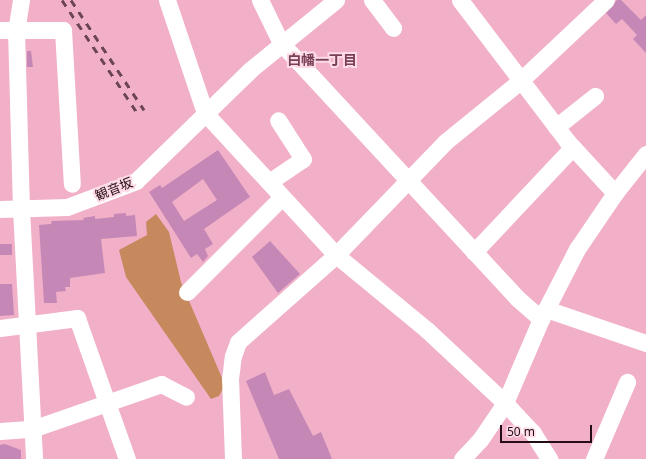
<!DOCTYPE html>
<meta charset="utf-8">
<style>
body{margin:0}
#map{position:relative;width:646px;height:459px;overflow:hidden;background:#f2afc8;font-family:"Noto Sans","Noto Sans JP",sans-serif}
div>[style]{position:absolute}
.forest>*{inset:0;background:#c6885d}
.building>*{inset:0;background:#c588b6;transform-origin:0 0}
.minor>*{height:17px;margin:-8.5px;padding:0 8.5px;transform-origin:8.5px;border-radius:8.5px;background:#fff}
.rail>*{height:3px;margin-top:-1.5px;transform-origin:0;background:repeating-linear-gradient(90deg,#6b4553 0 7px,transparent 0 14px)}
span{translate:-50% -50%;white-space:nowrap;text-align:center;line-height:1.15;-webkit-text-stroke:4px #fedbe7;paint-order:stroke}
.street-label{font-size:13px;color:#240d16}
.neighbourhood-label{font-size:14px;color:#783f56;font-weight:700}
.scale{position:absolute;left:500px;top:425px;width:92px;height:18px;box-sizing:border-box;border:2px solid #240d16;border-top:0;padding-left:5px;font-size:12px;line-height:14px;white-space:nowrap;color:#240d16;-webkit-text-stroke:3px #fedbe7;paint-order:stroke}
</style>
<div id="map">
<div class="forest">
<i style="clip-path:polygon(156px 214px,169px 232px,181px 282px,225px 385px,219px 396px,211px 399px,126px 277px,119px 250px,147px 235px,146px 222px)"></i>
</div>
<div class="building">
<i style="clip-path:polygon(617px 0,621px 0,641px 20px,646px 15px,646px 53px,633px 39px,637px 35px,622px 19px,616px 24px,606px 13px)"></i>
<i style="clip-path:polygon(27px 51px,31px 51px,33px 67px,27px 67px)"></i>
<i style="clip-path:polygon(evenodd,218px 150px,250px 197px,204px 229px,213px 244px,205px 249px,208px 256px,203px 262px,197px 254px,191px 258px,149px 192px,160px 185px,162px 188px,218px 150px,203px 179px,217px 200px,184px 221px,172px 202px,203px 179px)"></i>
<i style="clip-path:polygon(126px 213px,126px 216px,135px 215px,137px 236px,101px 239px,105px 273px,70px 278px,70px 287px,65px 287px,66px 291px,56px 292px,57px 303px,44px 303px,39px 225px,51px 224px,52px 221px,84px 220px,83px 218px,95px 216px,95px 219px,114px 217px,114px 214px)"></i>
<i style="clip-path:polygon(270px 241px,300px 274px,278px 293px,252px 257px)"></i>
<i style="left:0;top:244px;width:12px;height:11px"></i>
<i style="clip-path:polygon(0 284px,12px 284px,14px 315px,0 316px)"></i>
<i style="clip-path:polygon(265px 372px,274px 395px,289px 389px,313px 436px,321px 432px,332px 459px,279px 459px,246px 381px)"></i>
<i style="clip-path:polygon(5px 444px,21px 450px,21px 459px,0 459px,0 445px)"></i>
</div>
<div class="minor">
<i style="left:21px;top:0;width:30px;rotate:99deg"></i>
<i style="left:16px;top:30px;width:179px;rotate:88.4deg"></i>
<i style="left:21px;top:209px;width:250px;rotate:87deg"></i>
<i style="left:167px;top:0;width:119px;rotate:71.4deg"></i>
<i style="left:205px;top:113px;width:193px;rotate:47.3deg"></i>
<i style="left:336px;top:255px;width:118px;rotate:39.5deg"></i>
<i style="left:427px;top:330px;width:107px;rotate:43.1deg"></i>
<i style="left:505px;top:403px;width:41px;rotate:47deg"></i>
<i style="left:533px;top:433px;width:31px;rotate:58deg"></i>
<i style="left:260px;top:0;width:48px;rotate:64deg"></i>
<i style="left:281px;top:43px;width:347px;rotate:47.2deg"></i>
<i style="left:517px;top:298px;width:32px;rotate:41deg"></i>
<i style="left:372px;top:0;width:35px;rotate:53deg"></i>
<i style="left:460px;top:0;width:177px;rotate:52.8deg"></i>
<i style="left:567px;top:141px;width:71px;rotate:47.3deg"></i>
<i style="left:0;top:30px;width:63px"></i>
<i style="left:63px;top:30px;width:154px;rotate:86.7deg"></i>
<i style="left:556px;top:127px;width:50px;rotate:-38.5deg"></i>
<i style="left:269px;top:182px;width:41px;rotate:-34.1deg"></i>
<i style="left:303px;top:159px;width:46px;rotate:-122.7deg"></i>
<i style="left:0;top:209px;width:67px;rotate:-1.7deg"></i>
<i style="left:67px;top:207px;width:74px;rotate:-20.6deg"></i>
<i style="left:136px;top:181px;width:159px;rotate:-44.2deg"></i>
<i style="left:250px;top:70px;width:111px;rotate:-39.1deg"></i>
<i style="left:474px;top:252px;width:144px;rotate:-46.7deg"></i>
<i style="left:187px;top:292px;width:134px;rotate:-45deg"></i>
<i style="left:546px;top:309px;width:106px;rotate:18.8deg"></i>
<i style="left:0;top:328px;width:78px;rotate:-7.4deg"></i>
<i style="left:77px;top:318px;width:150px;rotate:70.5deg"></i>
<i style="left:0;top:431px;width:32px;rotate:-4deg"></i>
<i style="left:32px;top:429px;width:137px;rotate:-19.2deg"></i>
<i style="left:161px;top:384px;width:28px;rotate:27deg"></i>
<i style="left:233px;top:459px;width:80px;rotate:-92.1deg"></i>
<i style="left:230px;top:379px;width:23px;rotate:-83deg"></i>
<i style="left:233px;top:356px;width:15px;rotate:-70deg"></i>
<i style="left:238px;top:342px;width:131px;rotate:-41.6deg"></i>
<i style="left:336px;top:255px;width:157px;rotate:-46deg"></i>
<i style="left:445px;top:142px;width:97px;rotate:-39.1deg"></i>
<i style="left:520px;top:81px;width:118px;rotate:-43.3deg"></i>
<i style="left:462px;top:459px;width:26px;rotate:-47deg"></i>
<i style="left:480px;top:440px;width:45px;rotate:-56deg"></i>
<i style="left:505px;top:403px;width:91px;rotate:-66.8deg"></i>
<i style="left:541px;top:319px;width:79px;rotate:-62.8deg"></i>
<i style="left:577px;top:249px;width:68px;rotate:-55.8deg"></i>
<i style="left:615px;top:193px;width:50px;rotate:-51.5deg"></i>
<i style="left:594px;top:459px;width:84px;rotate:-66.8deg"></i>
</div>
<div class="rail">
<i style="left:62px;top:0;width:137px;rotate:56.3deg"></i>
<i style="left:71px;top:0;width:132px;rotate:56.4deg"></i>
</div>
<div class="street-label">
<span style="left:114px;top:189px;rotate:-22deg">観音坂</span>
</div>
<div class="neighbourhood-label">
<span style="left:322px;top:60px">白幡一丁目</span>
</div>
<div class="scale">50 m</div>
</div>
